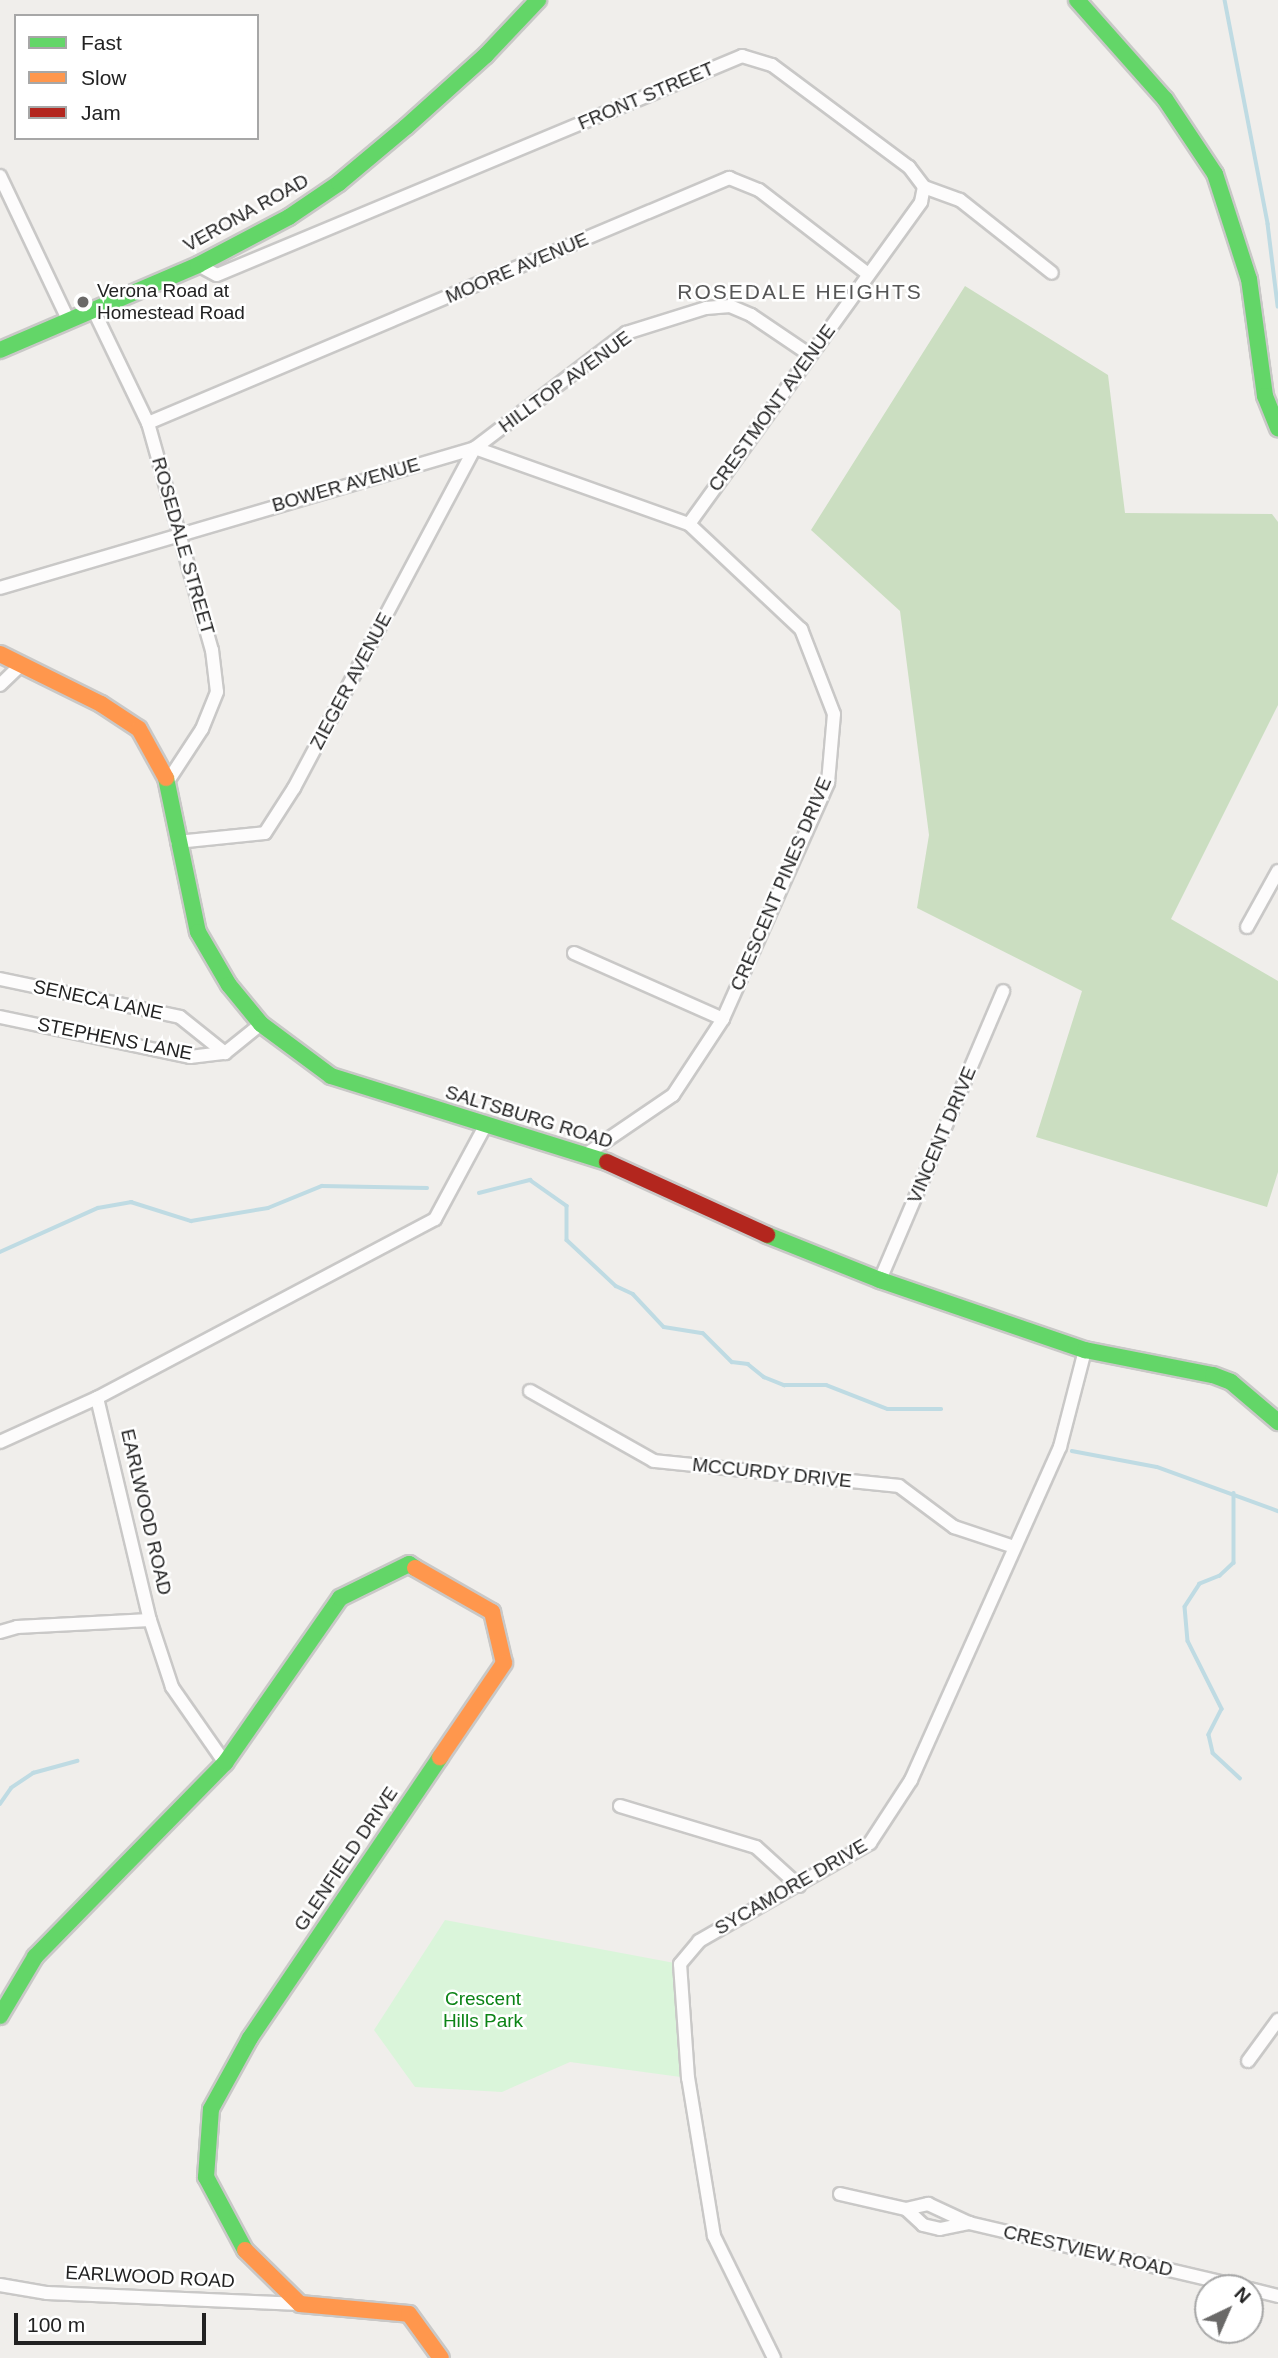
<!DOCTYPE html>
<style>
body{margin:0}
#map{position:relative;width:1278px;height:2358px;overflow:hidden;background:#f0eeeb;font-family:Helvetica,sans-serif}
div>[style]{position:absolute}
.forest>*{inset:0;background:#cbdec1}
.park>*{inset:0;background:#daf5da}
.stream>*{height:3.5px;margin:-1.75px;padding:0 1.75px;transform-origin:1.75px;border-radius:1.75px;background:#bfdbe3}
.roads{filter:drop-shadow(2px 0 #c9c8c7) drop-shadow(-2px 0 #c9c8c7) drop-shadow(0 2px #c9c8c7) drop-shadow(0 -2px #c9c8c7)}
.street>*{height:12px;margin:-6px;padding:0 6px;transform-origin:6px;border-radius:6px;background:#fdfcfc}
.fast>*{height:16px;margin:-8px;padding:0 8px;transform-origin:8px;border-radius:8px;background:#63d668}
.slow>*{height:16px;margin:-8px;padding:0 8px;transform-origin:8px;border-radius:8px;background:#ff974d}
.jam>*{height:16px;margin:-8px;padding:0 8px;transform-origin:8px;border-radius:8px;background:#b3261e}
.dots>*{width:19px;height:19px;translate:-50% -50%;box-sizing:border-box;border:4px solid #fff;border-radius:50%}
span{translate:-50% -50%;white-space:nowrap;text-align:center;line-height:1.15;-webkit-text-stroke:5px #fff;paint-order:stroke}
.street-label{font-size:19px;color:#222}
.poi-label{font-size:19px;color:#222}
.left{translate:0 -50%;text-align:left}
.park-label{font-size:19px;color:#0c8416}
.neighbourhood-label{font-size:21px;color:#555;letter-spacing:2px}
.legend{position:absolute;left:14px;top:14px;width:245px;height:126px;box-sizing:border-box;background:#fff;border:2px solid #a7a7a7;margin:0;padding:9px 12px;list-style:none;font-size:21px;color:#222}
.legend li{display:flex;align-items:center;gap:14px;height:35px}
.legend b{width:35px;border:2px solid #a7a7a7}
.north{position:absolute;left:1194px;top:2274px;width:70px;height:70px;box-sizing:border-box;background:#fff;border:2px solid #a7a7a7;border-radius:50%;rotate:44deg;font-size:19px;font-weight:700;line-height:28px;text-align:center;color:#222}
.north::after{content:'';display:block;margin:auto;width:24px;height:32px;background:#6a6968;clip-path:polygon(50% 0,100% 100%,50% 72%,0 100%)}
.scale{position:absolute;left:14px;top:2313px;width:192px;height:32px;box-sizing:border-box;border:4px solid #222;border-top:0;padding-left:9px;font-size:21px;line-height:24px;white-space:nowrap;color:#222;-webkit-text-stroke:5px #fff;paint-order:stroke}
</style>
<div id="map">
<div class="forest">
<i style="clip-path:polygon(965px 286px,1108px 375px,1125px 513px,1272px 514px,1278px 522px,1278px 705px,1171px 919px,1278px 981px,1278px 1172px,1267px 1207px,1036px 1137px,1082px 991px,917px 908px,929px 835px,900px 611px,811px 530px)"></i>
</div>
<div class="park">
<i style="clip-path:polygon(445px 1920px,680px 1964px,688px 2078px,570px 2062px,502px 2092px,415px 2087px,374px 2030px)"></i>
</div>
<div class="stream">
<i style="left:1225px;top:0;width:228px;rotate:79.1deg"></i>
<i style="left:1268px;top:224px;width:83px;rotate:83deg"></i>
<i style="left:479px;top:1193px;width:53px;rotate:-14.3deg"></i>
<i style="left:530px;top:1180px;width:45px;rotate:35.1deg"></i>
<i style="left:567px;top:1206px;width:34px;rotate:90deg"></i>
<i style="left:567px;top:1240px;width:67px;rotate:43.2deg"></i>
<i style="left:616px;top:1286px;width:19px;rotate:25deg"></i>
<i style="left:633px;top:1294px;width:45px;rotate:46.8deg"></i>
<i style="left:664px;top:1327px;width:39px;rotate:9deg"></i>
<i style="left:703px;top:1333px;width:41px;rotate:45deg"></i>
<i style="left:732px;top:1362px;width:16px;rotate:7deg"></i>
<i style="left:748px;top:1364px;width:21px;rotate:39deg"></i>
<i style="left:764px;top:1377px;width:22px;rotate:22deg"></i>
<i style="left:784px;top:1385px;width:42px"></i>
<i style="left:826px;top:1385px;width:66px;rotate:21.2deg"></i>
<i style="left:888px;top:1409px;width:53px"></i>
<i style="left:0;top:1252px;width:107px;rotate:-24.2deg"></i>
<i style="left:98px;top:1208px;width:34px;rotate:-10deg"></i>
<i style="left:131px;top:1202px;width:63px;rotate:17.6deg"></i>
<i style="left:191px;top:1221px;width:78px;rotate:-9.6deg"></i>
<i style="left:268px;top:1208px;width:58px;rotate:-22.2deg"></i>
<i style="left:322px;top:1186px;width:105px;rotate:1.1deg"></i>
<i style="left:1072px;top:1451px;width:86px;rotate:10.7deg"></i>
<i style="left:1157px;top:1467px;width:129px;rotate:20deg"></i>
<i style="left:1234px;top:1493px;width:70px;rotate:90deg"></i>
<i style="left:1234px;top:1563px;width:19px;rotate:137deg"></i>
<i style="left:1220px;top:1576px;width:22px;rotate:158deg"></i>
<i style="left:1200px;top:1584px;width:27px;rotate:123deg"></i>
<i style="left:1185px;top:1607px;width:34px;rotate:85deg"></i>
<i style="left:1188px;top:1641px;width:76px;rotate:63.4deg"></i>
<i style="left:1222px;top:1709px;width:29px;rotate:117deg"></i>
<i style="left:1209px;top:1735px;width:18px;rotate:77deg"></i>
<i style="left:1213px;top:1753px;width:37px;rotate:43deg"></i>
<i style="left:0;top:1804px;width:19px;rotate:-55deg"></i>
<i style="left:11px;top:1788px;width:27px;rotate:-34deg"></i>
<i style="left:33px;top:1773px;width:46px;rotate:-15.3deg"></i>
</div>
<div class="roads">
<div class="street">
<i style="left:0;top:176px;width:161px;rotate:64.6deg"></i>
<i style="left:198px;top:265px;width:21px;rotate:28deg"></i>
<i style="left:217px;top:275px;width:569px;rotate:-22.64deg"></i>
<i style="left:742px;top:56px;width:31px;rotate:17deg"></i>
<i style="left:772px;top:65px;width:171px;rotate:36.7deg"></i>
<i style="left:909px;top:167px;width:25px;rotate:53deg"></i>
<i style="left:924px;top:187px;width:38px;rotate:20deg"></i>
<i style="left:960px;top:200px;width:117px;rotate:38.4deg"></i>
<i style="left:94px;top:311px;width:124px;rotate:64.3deg"></i>
<i style="left:148px;top:423px;width:236px;rotate:74.3deg"></i>
<i style="left:212px;top:650px;width:42px;rotate:83.2deg"></i>
<i style="left:217px;top:692px;width:40px;rotate:112deg"></i>
<i style="left:202px;top:729px;width:62px;rotate:123.2deg"></i>
<i style="left:148px;top:423px;width:631px;rotate:-22.86deg"></i>
<i style="left:729px;top:178px;width:32px;rotate:22deg"></i>
<i style="left:759px;top:190px;width:138px;rotate:37.6deg"></i>
<i style="left:689px;top:524px;width:397px;rotate:-54.2deg"></i>
<i style="left:921px;top:202px;width:15px;rotate:-79deg"></i>
<i style="left:0;top:588px;width:495px;rotate:-16.4deg"></i>
<i style="left:475px;top:448px;width:227px;rotate:19.6deg"></i>
<i style="left:689px;top:524px;width:154px;rotate:43.2deg"></i>
<i style="left:801px;top:629px;width:91px;rotate:68.8deg"></i>
<i style="left:834px;top:714px;width:69px;rotate:95deg"></i>
<i style="left:828px;top:783px;width:258px;rotate:114deg"></i>
<i style="left:723px;top:1019px;width:91px;rotate:123.3deg"></i>
<i style="left:673px;top:1095px;width:103px;rotate:145.7deg"></i>
<i style="left:0;top:685px;width:29px;rotate:-44deg"></i>
<i style="left:177px;top:842px;width:88px;rotate:-5.8deg"></i>
<i style="left:265px;top:833px;width:54px;rotate:-57.2deg"></i>
<i style="left:294px;top:788px;width:385px;rotate:-62deg"></i>
<i style="left:475px;top:448px;width:190px;rotate:-37.3deg"></i>
<i style="left:626px;top:333px;width:84px;rotate:-17.4deg"></i>
<i style="left:706px;top:308px;width:24px;rotate:-5deg"></i>
<i style="left:730px;top:306px;width:23px;rotate:23deg"></i>
<i style="left:751px;top:315px;width:71px;rotate:34.1deg"></i>
<i style="left:1247px;top:927px;width:64px;rotate:-61deg"></i>
<i style="left:574px;top:953px;width:163px;rotate:23.9deg"></i>
<i style="left:0;top:979px;width:184px;rotate:11.9deg"></i>
<i style="left:180px;top:1017px;width:58px;rotate:38.7deg"></i>
<i style="left:0;top:1017px;width:194px;rotate:11.9deg"></i>
<i style="left:190px;top:1057px;width:35px;rotate:-7deg"></i>
<i style="left:225px;top:1053px;width:46px;rotate:-38.9deg"></i>
<i style="left:880px;top:1280px;width:314px;rotate:-66.9deg"></i>
<i style="left:530px;top:1391px;width:142px;rotate:29.4deg"></i>
<i style="left:654px;top:1461px;width:246px;rotate:5.8deg"></i>
<i style="left:899px;top:1486px;width:69px;rotate:36.7deg"></i>
<i style="left:954px;top:1527px;width:63px;rotate:18.4deg"></i>
<i style="left:97px;top:1398px;width:228px;rotate:76.6deg"></i>
<i style="left:150px;top:1620px;width:71px;rotate:71.8deg"></i>
<i style="left:172px;top:1687px;width:93px;rotate:55.1deg"></i>
<i style="left:0;top:1442px;width:107px;rotate:-24.4deg"></i>
<i style="left:97px;top:1398px;width:382px;rotate:-27.9deg"></i>
<i style="left:435px;top:1219px;width:106px;rotate:-61.7deg"></i>
<i style="left:0;top:1632px;width:18px;rotate:-16deg"></i>
<i style="left:17px;top:1627px;width:133px;rotate:-3deg"></i>
<i style="left:620px;top:1806px;width:142px;rotate:16.8deg"></i>
<i style="left:756px;top:1847px;width:58px;rotate:42.2deg"></i>
<i style="left:1248px;top:2061px;width:51px;rotate:-53.8deg"></i>
<i style="left:840px;top:2194px;width:68px;rotate:12.8deg"></i>
<i style="left:906px;top:2209px;width:23px;rotate:-13deg"></i>
<i style="left:928px;top:2204px;width:45px;rotate:24.9deg"></i>
<i style="left:969px;top:2223px;width:285px;rotate:13.2deg"></i>
<i style="left:906px;top:2209px;width:23px;rotate:43deg"></i>
<i style="left:923px;top:2225px;width:17px;rotate:13deg"></i>
<i style="left:940px;top:2229px;width:30px;rotate:-12deg"></i>
<i style="left:0;top:2285px;width:48px;rotate:9.7deg"></i>
<i style="left:47px;top:2293px;width:253px;rotate:2.5deg"></i>
<i style="left:1250px;top:2289px;width:29px;rotate:14deg"></i>
<i style="left:774px;top:2358px;width:136px;rotate:-116.2deg"></i>
<i style="left:714px;top:2236px;width:160px;rotate:-99.3deg"></i>
<i style="left:688px;top:2078px;width:114px;rotate:-94deg"></i>
<i style="left:680px;top:1964px;width:30px;rotate:-50deg"></i>
<i style="left:699px;top:1941px;width:197px;rotate:-29.8deg"></i>
<i style="left:870px;top:1843px;width:75px;rotate:-56.9deg"></i>
<i style="left:911px;top:1780px;width:365px;rotate:-65.9deg"></i>
<i style="left:1060px;top:1447px;width:100px;rotate:-75.5deg"></i>
</div>
<div class="fast">
<i style="left:1077px;top:0;width:132px;rotate:48.4deg"></i>
<i style="left:1165px;top:99px;width:90px;rotate:56.3deg"></i>
<i style="left:1215px;top:174px;width:110px;rotate:72.1deg"></i>
<i style="left:1249px;top:279px;width:118px;rotate:82.2deg"></i>
<i style="left:1265px;top:396px;width:35px;rotate:68deg"></i>
<i style="left:0;top:350px;width:215px;rotate:-23.2deg"></i>
<i style="left:198px;top:265px;width:103px;rotate:-27.8deg"></i>
<i style="left:289px;top:217px;width:60px;rotate:-34.2deg"></i>
<i style="left:339px;top:183px;width:87px;rotate:-39.9deg"></i>
<i style="left:406px;top:127px;width:108px;rotate:-42deg"></i>
<i style="left:486px;top:55px;width:76px;rotate:-46.6deg"></i>
<i style="left:166px;top:778px;width:157px;rotate:78.3deg"></i>
<i style="left:198px;top:932px;width:61px;rotate:59.7deg"></i>
<i style="left:229px;top:985px;width:50px;rotate:50.6deg"></i>
<i style="left:261px;top:1024px;width:87px;rotate:36.6deg"></i>
<i style="left:331px;top:1076px;width:289px;rotate:17.3deg"></i>
<i style="left:767px;top:1235px;width:122px;rotate:21.7deg"></i>
<i style="left:880px;top:1280px;width:217px;rotate:18.9deg"></i>
<i style="left:1085px;top:1350px;width:130px;rotate:11.1deg"></i>
<i style="left:1213px;top:1375px;width:19px;rotate:21deg"></i>
<i style="left:1231px;top:1382px;width:62px;rotate:40.4deg"></i>
<i style="left:0;top:2016px;width:69px;rotate:-59.3deg"></i>
<i style="left:35px;top:1957px;width:272px;rotate:-45.6deg"></i>
<i style="left:225px;top:1763px;width:201px;rotate:-55.1deg"></i>
<i style="left:340px;top:1598px;width:77px;rotate:-26.2deg"></i>
<i style="left:409px;top:1564px;width:7px;rotate:34deg"></i>
<i style="left:245px;top:2250px;width:83px;rotate:-118.1deg"></i>
<i style="left:206px;top:2177px;width:68px;rotate:-85.8deg"></i>
<i style="left:211px;top:2109px;width:81px;rotate:-61.2deg"></i>
<i style="left:250px;top:2038px;width:339px;rotate:-55.9deg"></i>
</div>
<div class="slow">
<i style="left:0;top:654px;width:113px;rotate:26.3deg"></i>
<i style="left:101px;top:704px;width:45px;rotate:33.3deg"></i>
<i style="left:139px;top:729px;width:56px;rotate:61.1deg"></i>
<i style="left:415px;top:1568px;width:89px;rotate:29.7deg"></i>
<i style="left:492px;top:1612px;width:52px;rotate:76.8deg"></i>
<i style="left:504px;top:1663px;width:114px;rotate:124.2deg"></i>
<i style="left:245px;top:2250px;width:77px;rotate:44.5deg"></i>
<i style="left:300px;top:2304px;width:109px;rotate:5.2deg"></i>
<i style="left:409px;top:2314px;width:54px;rotate:54deg"></i>
</div>
<div class="jam">
<i style="left:607px;top:1162px;width:176px;rotate:24.5deg"></i>
</div>
</div>
<div class="dots">
<i style="left:83px;top:302px;background:#6a6968"></i>
</div>
<div class="street-label">
<span style="left:646px;top:96px;rotate:-23deg">FRONT STREET</span>
<span style="left:246px;top:213px;rotate:-29deg">VERONA ROAD</span>
<span style="left:517px;top:268px;rotate:-23deg">MOORE AVENUE</span>
<span style="left:565px;top:382px;rotate:-36deg">HILLTOP AVENUE</span>
<span style="left:772px;top:408px;rotate:-54deg">CRESTMONT AVENUE</span>
<span style="left:346px;top:485px;rotate:-16deg">BOWER AVENUE</span>
<span style="left:183px;top:546px;rotate:74deg">ROSEDALE STREET</span>
<span style="left:351px;top:681px;rotate:-62deg">ZIEGER AVENUE</span>
<span style="left:781px;top:884px;rotate:-67deg">CRESCENT PINES DRIVE</span>
<span style="left:98px;top:1000px;rotate:12deg">SENECA LANE</span>
<span style="left:115px;top:1039px;rotate:11deg">STEPHENS LANE</span>
<span style="left:529px;top:1117px;rotate:17deg">SALTSBURG ROAD</span>
<span style="left:942px;top:1135px;rotate:-67deg">VINCENT DRIVE</span>
<span style="left:772px;top:1473px;rotate:6deg">MCCURDY DRIVE</span>
<span style="left:146px;top:1512px;rotate:77deg">EARLWOOD ROAD</span>
<span style="left:346px;top:1859px;rotate:-56deg">GLENFIELD DRIVE</span>
<span style="left:791px;top:1887px;rotate:-30deg">SYCAMORE DRIVE</span>
<span style="left:1088px;top:2251px;rotate:13deg">CRESTVIEW ROAD</span>
<span style="left:150px;top:2277px;rotate:3deg">EARLWOOD ROAD</span>
</div>
<div class="poi-label">
<span class="left" style="left:97px;top:302px">Verona Road at<br>Homestead Road</span>
</div>
<div class="park-label">
<span style="left:483px;top:2010px">Crescent<br>Hills Park</span>
</div>
<div class="neighbourhood-label">
<span style="left:800px;top:292px">ROSEDALE HEIGHTS</span>
</div>
<ul class="legend">
<li><b style="height:9px;background:#63d668"></b>Fast</li>
<li><b style="height:9px;background:#ff974d"></b>Slow</li>
<li><b style="height:9px;background:#b3261e"></b>Jam</li>
</ul>
<div class="north">N</div>
<div class="scale">100 m</div>
</div>
